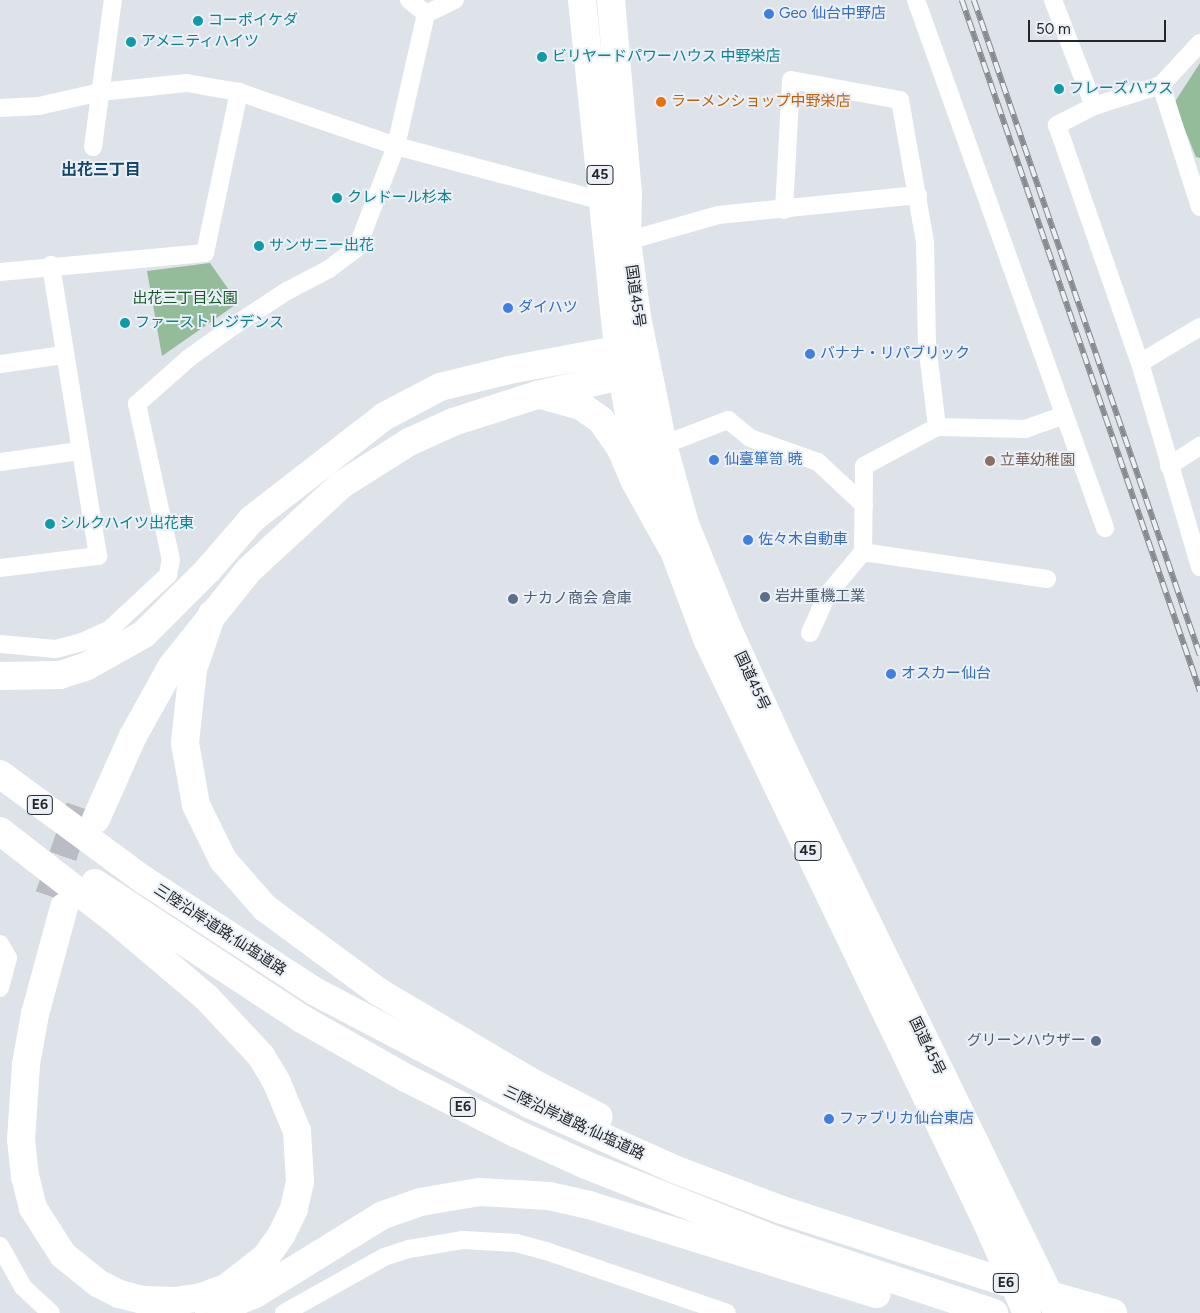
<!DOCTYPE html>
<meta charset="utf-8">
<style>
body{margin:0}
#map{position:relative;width:1200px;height:1313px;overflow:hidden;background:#dee3ea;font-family:Figtree,"Noto Sans JP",sans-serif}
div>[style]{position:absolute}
.green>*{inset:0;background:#94bc9a}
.motorway-tunnel>*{height:28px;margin-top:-14px;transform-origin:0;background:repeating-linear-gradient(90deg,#b9bdc3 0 28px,transparent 0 42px)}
.minor>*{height:18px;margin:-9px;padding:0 9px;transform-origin:9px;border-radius:9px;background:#fff}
.trunk>*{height:28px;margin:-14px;padding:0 14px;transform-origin:14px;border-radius:14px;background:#fff}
.motorway>*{height:28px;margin:-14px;padding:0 14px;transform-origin:14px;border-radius:14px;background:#fff}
.rail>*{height:5.5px;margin-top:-2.75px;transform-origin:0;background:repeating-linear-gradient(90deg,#ebf0f7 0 11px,#878b90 0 22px);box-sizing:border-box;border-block:1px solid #878b90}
.dots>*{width:14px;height:14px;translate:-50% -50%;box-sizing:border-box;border:2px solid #ebf0f7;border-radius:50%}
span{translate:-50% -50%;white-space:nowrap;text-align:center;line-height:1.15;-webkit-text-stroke:4px #ebf0f7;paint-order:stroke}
.shield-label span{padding:1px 4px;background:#ebf0f7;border:1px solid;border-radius:4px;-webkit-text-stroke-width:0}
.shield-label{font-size:14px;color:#242629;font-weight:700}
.shop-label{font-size:15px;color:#366cbe}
.left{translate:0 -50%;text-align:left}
.culture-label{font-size:15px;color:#0d838f}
.food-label{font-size:15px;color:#c56008}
.street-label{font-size:15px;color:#242629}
.park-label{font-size:15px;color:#145727}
.education-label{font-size:15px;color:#785e54}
.service-label{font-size:15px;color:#4e5e75}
.right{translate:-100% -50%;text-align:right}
.neighbourhood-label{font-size:16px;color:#14476a;font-weight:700}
.scale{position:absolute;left:1028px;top:20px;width:138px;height:22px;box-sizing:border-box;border:2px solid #242629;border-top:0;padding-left:6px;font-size:15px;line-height:18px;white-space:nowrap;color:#242629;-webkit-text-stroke:4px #ebf0f7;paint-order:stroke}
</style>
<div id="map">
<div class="green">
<i style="clip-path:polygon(1200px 63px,1200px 158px,1196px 157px,1174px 103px)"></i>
<i style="clip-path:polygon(210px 263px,238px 303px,162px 356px,147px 271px)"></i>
</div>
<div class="motorway-tunnel">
<i style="left:49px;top:896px;width:94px;rotate:-70.8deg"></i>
</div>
<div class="minor">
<i style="left:409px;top:0;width:22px;rotate:39deg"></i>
<i style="left:916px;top:0;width:561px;rotate:70.3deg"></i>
<i style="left:1053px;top:0;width:114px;rotate:68.9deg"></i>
<i style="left:426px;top:14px;width:32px;rotate:-26deg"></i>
<i style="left:1200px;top:43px;width:57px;rotate:132.9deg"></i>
<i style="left:1161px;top:85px;width:70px;rotate:162.6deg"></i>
<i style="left:1094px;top:106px;width:42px;rotate:152.8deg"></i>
<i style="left:1057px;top:125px;width:252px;rotate:70.8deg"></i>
<i style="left:1140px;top:363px;width:213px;rotate:73.6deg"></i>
<i style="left:1161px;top:85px;width:128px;rotate:72.3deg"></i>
<i style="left:0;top:108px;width:39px;rotate:-3deg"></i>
<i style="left:39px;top:106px;width:63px;rotate:-12.9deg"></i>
<i style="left:100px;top:92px;width:87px;rotate:-5.9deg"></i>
<i style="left:187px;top:83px;width:53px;rotate:9.8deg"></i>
<i style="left:239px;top:92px;width:166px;rotate:19deg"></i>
<i style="left:396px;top:146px;width:214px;rotate:14.9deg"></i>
<i style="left:93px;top:147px;width:148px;rotate:-82.3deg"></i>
<i style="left:784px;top:210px;width:130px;rotate:-86.9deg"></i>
<i style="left:791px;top:80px;width:111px;rotate:10.4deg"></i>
<i style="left:900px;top:100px;width:144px;rotate:80deg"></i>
<i style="left:925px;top:242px;width:102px;rotate:88.9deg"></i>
<i style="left:927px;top:344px;width:84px;rotate:83.1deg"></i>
<i style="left:627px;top:241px;width:95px;rotate:-15.9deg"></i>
<i style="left:718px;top:215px;width:201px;rotate:-5.7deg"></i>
<i style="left:0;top:272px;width:206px;rotate:-5.3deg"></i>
<i style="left:205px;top:253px;width:165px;rotate:-78.1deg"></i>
<i style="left:1140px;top:363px;width:70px;rotate:-31deg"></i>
<i style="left:0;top:364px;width:64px;rotate:-8.1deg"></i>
<i style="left:663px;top:445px;width:70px;rotate:-21deg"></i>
<i style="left:728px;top:420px;width:28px;rotate:39deg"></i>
<i style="left:750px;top:438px;width:72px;rotate:19.4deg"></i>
<i style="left:818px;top:462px;width:63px;rotate:43.1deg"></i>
<i style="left:0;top:462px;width:80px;rotate:-7.9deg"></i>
<i style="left:1169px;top:466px;width:37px;rotate:-33deg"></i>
<i style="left:0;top:568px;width:99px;rotate:-7deg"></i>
<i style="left:98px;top:556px;width:295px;rotate:-99.2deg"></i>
<i style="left:1047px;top:579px;width:186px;rotate:-171.7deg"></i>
<i style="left:863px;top:552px;width:86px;rotate:-89.3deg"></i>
<i style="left:864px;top:466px;width:83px;rotate:-28.1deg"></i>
<i style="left:937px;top:427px;width:88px;rotate:1.3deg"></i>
<i style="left:1025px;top:429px;width:42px;rotate:-19.3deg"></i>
<i style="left:810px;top:633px;width:42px;rotate:-65.9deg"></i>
<i style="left:827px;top:595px;width:56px;rotate:-50.1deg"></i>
<i style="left:0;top:644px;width:56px;rotate:5.1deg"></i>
<i style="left:56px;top:649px;width:27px;rotate:-15deg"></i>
<i style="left:82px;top:642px;width:30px;rotate:-24deg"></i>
<i style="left:109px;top:630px;width:81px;rotate:-43deg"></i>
<i style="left:168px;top:575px;width:15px;rotate:-79deg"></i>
<i style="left:171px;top:560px;width:160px;rotate:-102.3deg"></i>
<i style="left:137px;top:404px;width:69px;rotate:-41.5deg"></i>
<i style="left:189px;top:358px;width:57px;rotate:-35.7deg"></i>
<i style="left:235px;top:325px;width:62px;rotate:-33.2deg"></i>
<i style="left:287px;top:291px;width:47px;rotate:-27.6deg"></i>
<i style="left:329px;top:269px;width:35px;rotate:-37deg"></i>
<i style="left:357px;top:248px;width:109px;rotate:-69.1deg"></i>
<i style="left:396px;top:146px;width:135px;rotate:-77.2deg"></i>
<i style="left:0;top:944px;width:16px;rotate:60deg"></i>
<i style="left:8px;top:958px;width:31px;rotate:105deg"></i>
<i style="left:0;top:1246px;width:47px;rotate:60.7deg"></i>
<i style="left:23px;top:1287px;width:38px;rotate:43deg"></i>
<i style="left:284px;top:1313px;width:115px;rotate:-29.2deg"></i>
<i style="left:384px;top:1257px;width:26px;rotate:-18deg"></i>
<i style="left:409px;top:1249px;width:55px;rotate:-9.5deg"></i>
<i style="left:463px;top:1240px;width:53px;rotate:3.2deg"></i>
<i style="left:516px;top:1243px;width:31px;rotate:15deg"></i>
<i style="left:546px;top:1251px;width:191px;rotate:18.9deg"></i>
</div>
<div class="trunk">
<i style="left:582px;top:0;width:351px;rotate:84.1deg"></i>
<i style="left:618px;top:349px;width:61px;rotate:80.5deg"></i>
<i style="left:628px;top:409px;width:73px;rotate:74.8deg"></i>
<i style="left:647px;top:479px;width:173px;rotate:69.4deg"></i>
<i style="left:708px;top:641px;width:648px;rotate:64.38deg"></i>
<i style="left:988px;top:1225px;width:96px;rotate:66.1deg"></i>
<i style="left:611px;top:0;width:194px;rotate:85deg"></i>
<i style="left:628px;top:193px;width:48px;rotate:91.2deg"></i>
<i style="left:627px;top:241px;width:77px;rotate:82.5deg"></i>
<i style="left:637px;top:317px;width:131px;rotate:78.5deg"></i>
<i style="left:663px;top:445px;width:82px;rotate:74.4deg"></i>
<i style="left:685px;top:524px;width:111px;rotate:67.8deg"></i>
<i style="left:727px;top:627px;width:137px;rotate:65.5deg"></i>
<i style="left:784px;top:752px;width:624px;rotate:63.97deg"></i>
</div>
<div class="motorway">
<i style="left:541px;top:395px;width:41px;rotate:15.4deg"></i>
<i style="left:581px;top:406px;width:24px;rotate:35deg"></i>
<i style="left:601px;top:420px;width:35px;rotate:55deg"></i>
<i style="left:621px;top:449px;width:34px;rotate:67deg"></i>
<i style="left:634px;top:480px;width:76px;rotate:60.7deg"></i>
<i style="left:212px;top:614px;width:58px;rotate:109.1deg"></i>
<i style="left:193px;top:669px;width:74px;rotate:96.2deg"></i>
<i style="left:185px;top:743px;width:63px;rotate:79.9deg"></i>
<i style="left:196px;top:805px;width:61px;rotate:63.9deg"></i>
<i style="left:223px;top:860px;width:64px;rotate:48.8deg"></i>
<i style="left:265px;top:908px;width:142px;rotate:36.4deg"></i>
<i style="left:379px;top:992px;width:177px;rotate:30.6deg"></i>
<i style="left:531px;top:1082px;width:76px;rotate:27.2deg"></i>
<i style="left:0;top:676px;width:60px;rotate:-1deg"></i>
<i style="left:60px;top:675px;width:28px;rotate:-18deg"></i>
<i style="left:87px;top:666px;width:65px;rotate:-29.3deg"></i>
<i style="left:144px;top:634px;width:91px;rotate:-45deg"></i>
<i style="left:208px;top:570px;width:67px;rotate:-49.2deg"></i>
<i style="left:252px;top:519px;width:168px;rotate:-37.8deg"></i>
<i style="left:385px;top:416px;width:62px;rotate:-27.8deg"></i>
<i style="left:440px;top:387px;width:71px;rotate:-13.8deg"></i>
<i style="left:509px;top:370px;width:135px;rotate:-10.6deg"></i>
<i style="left:0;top:774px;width:179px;rotate:36.4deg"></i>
<i style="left:144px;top:880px;width:205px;rotate:33.1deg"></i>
<i style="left:316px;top:992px;width:241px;rotate:27.7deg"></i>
<i style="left:529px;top:1104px;width:159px;rotate:24.1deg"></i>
<i style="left:674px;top:1169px;width:116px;rotate:20.8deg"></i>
<i style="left:782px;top:1210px;width:244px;rotate:17.9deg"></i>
<i style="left:1014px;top:1285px;width:103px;rotate:15.8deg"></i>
<i style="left:96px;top:819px;width:91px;rotate:-66deg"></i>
<i style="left:133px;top:736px;width:80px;rotate:-60.9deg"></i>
<i style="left:172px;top:666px;width:123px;rotate:-51.3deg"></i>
<i style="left:249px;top:570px;width:125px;rotate:-42.7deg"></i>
<i style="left:341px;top:485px;width:80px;rotate:-32.3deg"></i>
<i style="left:409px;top:442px;width:48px;rotate:-24.4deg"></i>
<i style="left:453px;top:422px;width:88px;rotate:-17.8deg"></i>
<i style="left:537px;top:395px;width:112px;rotate:-12.9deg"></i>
<i style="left:0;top:831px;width:153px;rotate:37.8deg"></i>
<i style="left:121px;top:925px;width:113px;rotate:40.3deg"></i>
<i style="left:207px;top:998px;width:79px;rotate:47deg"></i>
<i style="left:261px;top:1056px;width:31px;rotate:59deg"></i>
<i style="left:277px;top:1083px;width:52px;rotate:67.4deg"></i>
<i style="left:297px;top:1131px;width:51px;rotate:86.6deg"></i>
<i style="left:300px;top:1182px;width:28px;rotate:103deg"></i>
<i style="left:294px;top:1209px;width:28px;rotate:116deg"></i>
<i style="left:282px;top:1234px;width:28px;rotate:125deg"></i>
<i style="left:266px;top:1257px;width:51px;rotate:142.2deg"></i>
<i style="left:226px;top:1288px;width:27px;rotate:160deg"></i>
<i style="left:201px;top:1297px;width:26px;rotate:171deg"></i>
<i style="left:175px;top:1301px;width:32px;rotate:-178deg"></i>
<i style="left:143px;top:1300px;width:25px;rotate:-166deg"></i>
<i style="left:119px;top:1294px;width:22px;rotate:-153deg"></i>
<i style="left:99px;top:1284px;width:46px;rotate:-141.1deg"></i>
<i style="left:63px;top:1255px;width:56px;rotate:-122.6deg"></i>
<i style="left:33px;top:1208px;width:32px;rotate:-104deg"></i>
<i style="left:25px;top:1177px;width:37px;rotate:-96deg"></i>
<i style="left:21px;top:1140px;width:76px;rotate:-86.2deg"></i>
<i style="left:26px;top:1064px;width:51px;rotate:-79.8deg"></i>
<i style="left:35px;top:1014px;width:111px;rotate:-74.8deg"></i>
<i style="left:95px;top:883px;width:248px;rotate:33.3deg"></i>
<i style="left:302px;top:1019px;width:120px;rotate:29.6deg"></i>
<i style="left:406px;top:1078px;width:122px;rotate:26.8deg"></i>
<i style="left:515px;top:1133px;width:78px;rotate:24.3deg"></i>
<i style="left:586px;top:1165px;width:203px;rotate:21.6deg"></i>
<i style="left:775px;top:1240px;width:231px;rotate:18.4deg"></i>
<i style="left:209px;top:1313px;width:50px;rotate:-22.4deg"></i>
<i style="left:255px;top:1294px;width:150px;rotate:-31.7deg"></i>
<i style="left:383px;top:1215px;width:39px;rotate:-19deg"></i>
<i style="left:420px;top:1202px;width:61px;rotate:-9.5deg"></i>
<i style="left:480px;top:1192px;width:69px;rotate:3.3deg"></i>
<i style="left:549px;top:1196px;width:41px;rotate:12.7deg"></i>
<i style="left:589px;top:1205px;width:301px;rotate:17.2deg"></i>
</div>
<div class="rail">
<i style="left:962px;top:0;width:731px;rotate:70.99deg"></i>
<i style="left:974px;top:0;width:693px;rotate:70.96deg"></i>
</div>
<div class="dots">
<i style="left:769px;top:14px;background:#3f7fe0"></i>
<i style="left:198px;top:21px;background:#0f9aa8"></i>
<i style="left:131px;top:42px;background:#0f9aa8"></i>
<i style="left:542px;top:57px;background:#0f9aa8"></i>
<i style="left:1059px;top:89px;background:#0f9aa8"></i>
<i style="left:661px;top:102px;background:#e8710a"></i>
<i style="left:337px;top:198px;background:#0f9aa8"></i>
<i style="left:259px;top:246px;background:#0f9aa8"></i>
<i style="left:508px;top:308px;background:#3f7fe0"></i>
<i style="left:125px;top:323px;background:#0f9aa8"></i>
<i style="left:810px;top:354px;background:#3f7fe0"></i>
<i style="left:714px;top:460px;background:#3f7fe0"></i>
<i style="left:990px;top:461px;background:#8d6e63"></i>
<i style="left:50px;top:524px;background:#0f9aa8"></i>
<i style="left:748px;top:540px;background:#3f7fe0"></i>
<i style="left:765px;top:597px;background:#5c6f8a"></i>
<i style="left:513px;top:599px;background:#5c6f8a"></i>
<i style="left:891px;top:674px;background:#3f7fe0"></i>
<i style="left:1096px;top:1041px;background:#5c6f8a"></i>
<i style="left:829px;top:1119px;background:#3f7fe0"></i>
</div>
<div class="shield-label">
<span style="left:600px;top:175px">45</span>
<span style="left:40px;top:805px">E6</span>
<span style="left:808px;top:851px">45</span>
<span style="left:463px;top:1107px">E6</span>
<span style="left:1006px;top:1283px">E6</span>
</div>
<div class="shop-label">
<span class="left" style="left:779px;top:14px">Geo 仙台中野店</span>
<span class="left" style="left:518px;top:308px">ダイハツ</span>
<span class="left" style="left:820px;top:354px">バナナ・リパブリック</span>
<span class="left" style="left:724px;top:460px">仙臺箪笥 暁</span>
<span class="left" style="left:758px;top:540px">佐々木自動車</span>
<span class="left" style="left:901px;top:674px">オスカー仙台</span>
<span class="left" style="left:839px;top:1119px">ファブリカ仙台東店</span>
</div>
<div class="culture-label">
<span class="left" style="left:208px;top:21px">コーポイケダ</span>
<span class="left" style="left:141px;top:42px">アメニティハイツ</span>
<span class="left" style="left:552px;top:57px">ビリヤードパワーハウス 中野栄店</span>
<span class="left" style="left:1069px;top:89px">フレーズハウス</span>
<span class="left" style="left:347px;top:198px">クレドール杉本</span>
<span class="left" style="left:269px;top:246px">サンサニー出花</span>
<span class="left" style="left:135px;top:323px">ファーストレジデンス</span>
<span class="left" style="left:60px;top:524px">シルクハイツ出花東</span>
</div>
<div class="food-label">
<span class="left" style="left:671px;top:102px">ラーメンショップ中野栄店</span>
</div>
<div class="street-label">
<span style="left:635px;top:296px;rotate:82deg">国道45号</span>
<span style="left:752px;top:681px;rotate:65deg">国道45号</span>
<span style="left:220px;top:930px;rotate:33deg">三陸沿岸道路;仙塩道路</span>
<span style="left:927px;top:1046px;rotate:64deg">国道45号</span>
<span style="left:574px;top:1123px;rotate:25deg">三陸沿岸道路;仙塩道路</span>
</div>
<div class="park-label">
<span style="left:185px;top:299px">出花三丁目公園</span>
</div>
<div class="education-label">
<span class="left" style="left:1000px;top:461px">立華幼稚園</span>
</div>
<div class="service-label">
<span class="left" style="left:775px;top:597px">岩井重機工業</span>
<span class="left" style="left:523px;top:599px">ナカノ商会 倉庫</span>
<span class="right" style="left:1086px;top:1041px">グリーンハウザー</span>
</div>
<div class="neighbourhood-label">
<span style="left:101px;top:170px">出花三丁目</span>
</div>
<div class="scale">50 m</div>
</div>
